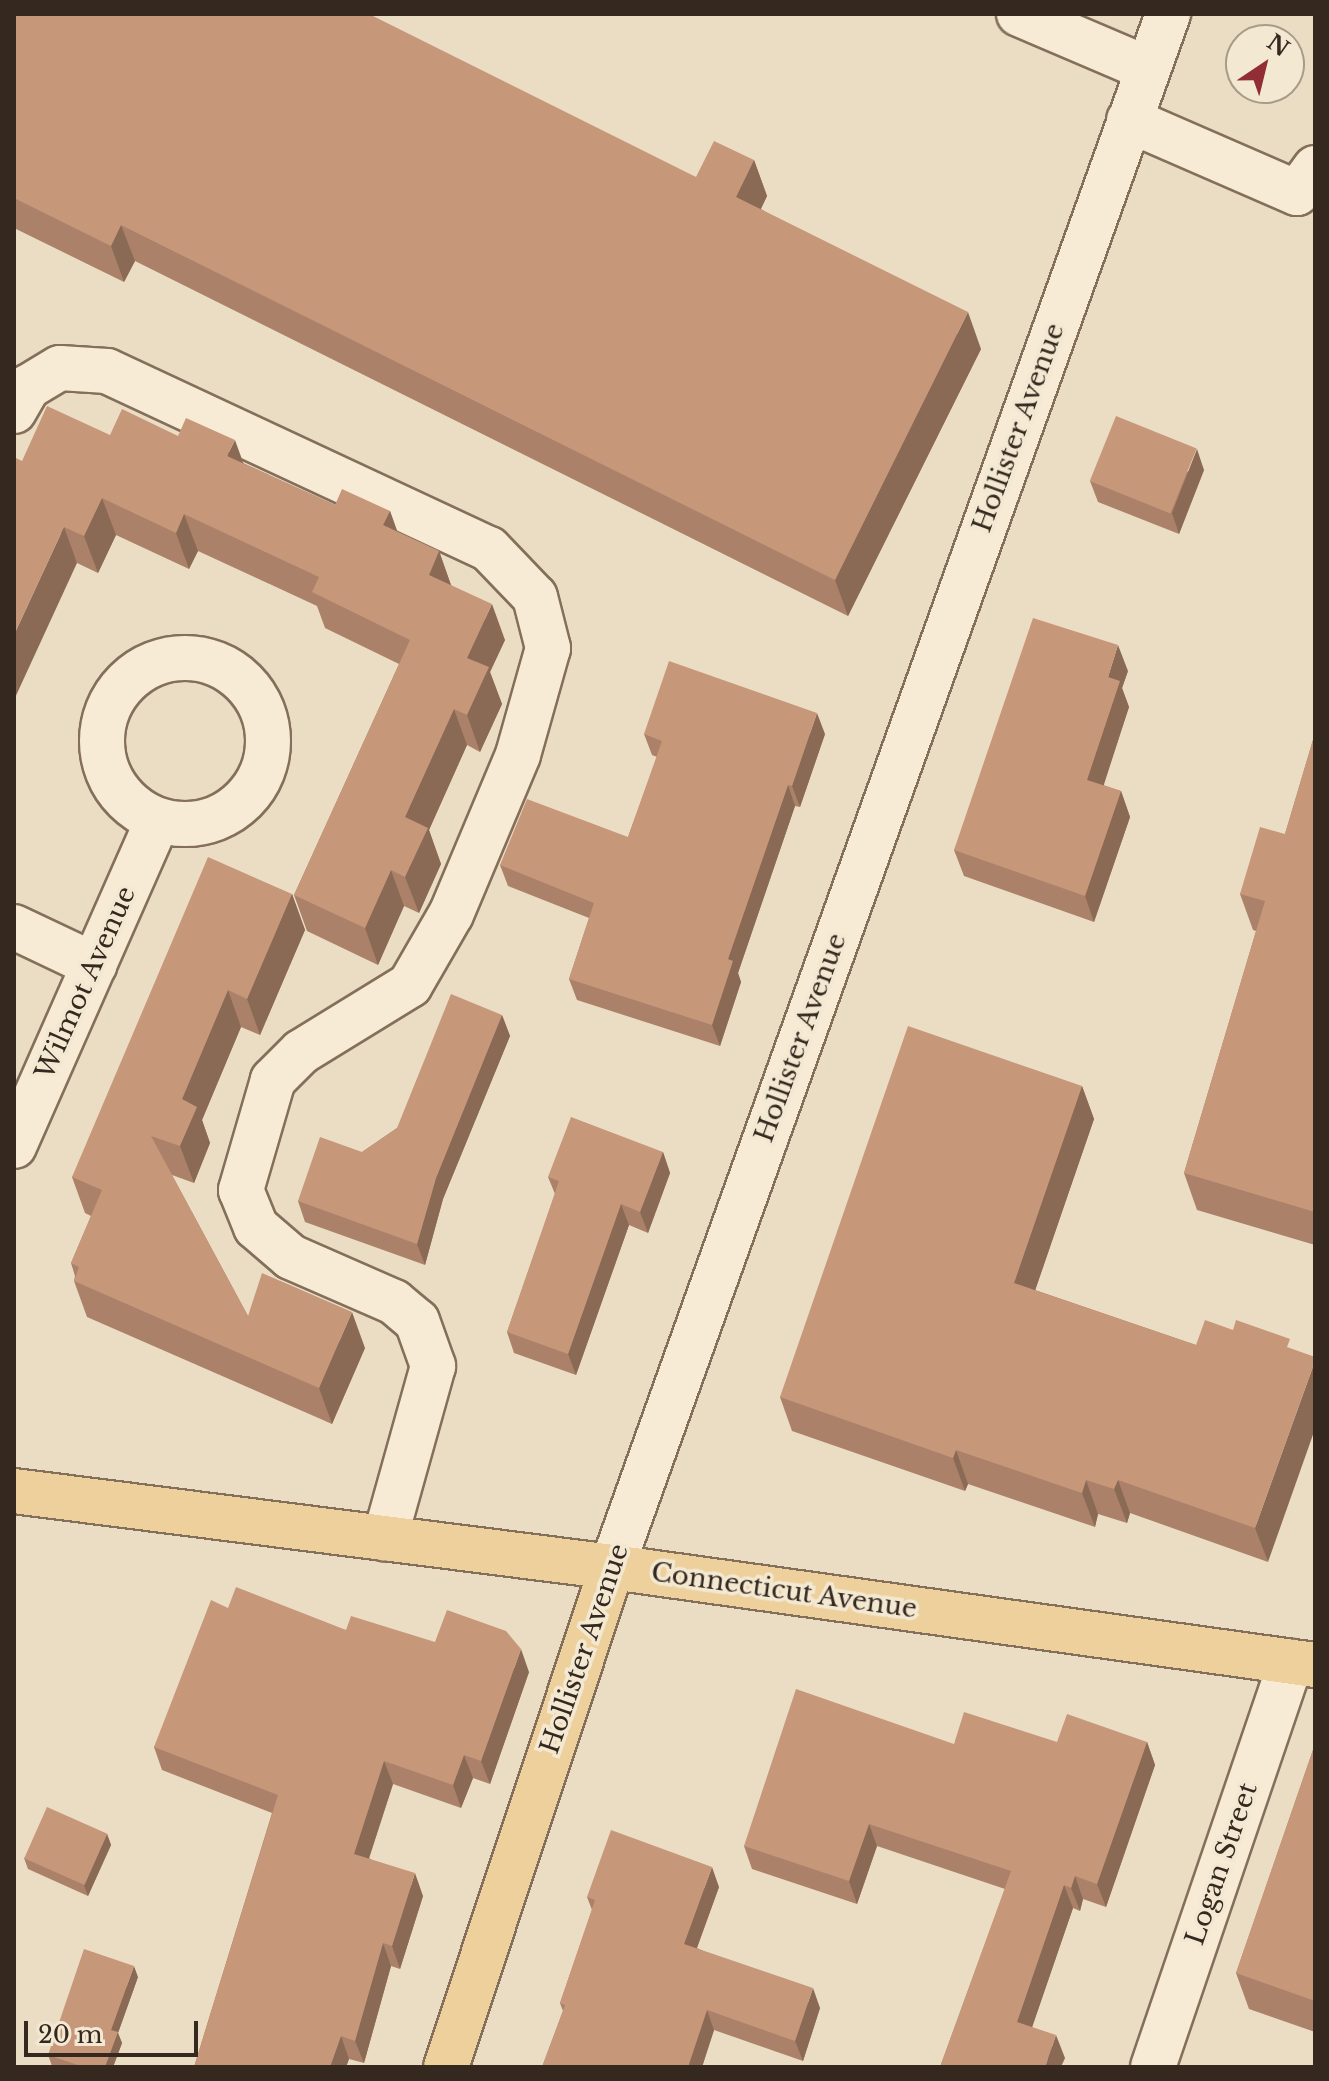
<!DOCTYPE html>
<style>
body{margin:0}
#map{position:relative;width:1329px;height:2081px;overflow:hidden;background:#ebddc3;font-family:"Libre Baskerville",serif}
div>[style]{position:absolute}
.roads{filter:drop-shadow(2px 0 #846f5b) drop-shadow(-2px 0 #846f5b) drop-shadow(0 2px #846f5b) drop-shadow(0 -2px #846f5b)}
.minor>*{height:44px;margin:-22px;padding:0 22px;transform-origin:22px;border-radius:22px;background:#f7ebd5}
.minor>.ring{margin:-22px;padding:0;box-sizing:content-box;background:none;border:44px solid #f7ebd5;border-radius:50%}
.major>*{height:44px;margin:-22px;padding:0 22px;transform-origin:22px;border-radius:22px;background:#edd09c}
.wall>*{inset:0;background:#ab8269}
.shaded-wall>*{inset:0;background:#8b6a55}
.building>*{inset:0;background:#c7977a;transform-origin:0 0}
span{translate:-50% -50%;white-space:nowrap;text-align:center;line-height:1.15;-webkit-text-stroke:7px #f3e8d2;paint-order:stroke}
.street-label{font-size:26px;color:#35281e}
.frame{position:absolute;inset:0;border:16px solid #35281e;pointer-events:none}
.north{position:absolute;left:1225px;top:24px;width:80px;height:80px;box-sizing:border-box;background:#f3e8d2;border:2px solid #a79b8a;border-radius:50%;rotate:35deg;font-size:22px;font-weight:700;line-height:32px;text-align:center;color:#35281e}
.north::after{content:'';display:block;margin:auto;width:28px;height:36px;background:#902e33;clip-path:polygon(50% 0,100% 100%,50% 72%,0 100%)}
.scale{position:absolute;left:24px;top:2021px;width:174px;height:36px;box-sizing:border-box;border:4px solid #35281e;border-top:0;padding-left:10px;font-size:24px;line-height:28px;white-space:nowrap;color:#35281e;-webkit-text-stroke:6px #f3e8d2;paint-order:stroke}
</style>
<div id="map">
<div class="roads">
<div class="minor">
<i style="left:1019px;top:14px;width:140px;rotate:23.1deg"></i>
<i style="left:1129px;top:120px;width:183px;rotate:23.5deg"></i>
<i style="left:1297px;top:193px;width:31px;rotate:-54deg"></i>
<i style="left:14px;top:411px;width:28px;rotate:-60deg"></i>
<i style="left:28px;top:387px;width:37px;rotate:-31deg"></i>
<i style="left:60px;top:368px;width:47px;rotate:3.7deg"></i>
<i style="left:107px;top:371px;width:421px;rotate:25deg"></i>
<i style="left:489px;top:549px;width:66px;rotate:46.2deg"></i>
<i style="left:535px;top:597px;width:53px;rotate:75.7deg"></i>
<i style="left:548px;top:648px;width:111px;rotate:105.7deg"></i>
<i style="left:518px;top:755px;width:173px;rotate:112.8deg"></i>
<i style="left:451px;top:914px;width:82px;rotate:120deg"></i>
<i style="left:410px;top:985px;width:128px;rotate:148.4deg"></i>
<i style="left:301px;top:1052px;width:40px;rotate:135deg"></i>
<i style="left:273px;top:1080px;width:115px;rotate:106.2deg"></i>
<i style="left:241px;top:1190px;width:40px;rotate:68deg"></i>
<i style="left:256px;top:1227px;width:46px;rotate:40.6deg"></i>
<i style="left:291px;top:1257px;width:112px;rotate:23.6deg"></i>
<i style="left:394px;top:1302px;width:30px;rotate:40deg"></i>
<i style="left:417px;top:1321px;width:48px;rotate:70.4deg"></i>
<i style="left:433px;top:1366px;width:179px;rotate:105.6deg"></i>
<i class="ring" style="left:102px;top:658px;width:122px;height:122px"></i>
<i style="left:14px;top:927px;width:89px;rotate:25.4deg"></i>
<i style="left:14px;top:1146px;width:356px;rotate:-66.2deg"></i>
<i style="left:612px;top:1567px;width:1650px;rotate:-70.3deg"></i>
<i style="left:1153px;top:2067px;width:428px;rotate:-71.2deg"></i>
</div>
<div class="major">
<i style="left:14px;top:1491px;width:603px;rotate:7.24deg"></i>
<i style="left:612px;top:1567px;width:710px;rotate:7.94deg"></i>
<i style="left:446px;top:2067px;width:527px;rotate:-71.63deg"></i>
</div>
</div>
<div class="wall">
<i style="clip-path:polygon(14px 14px,696px 177px,754px 160px,767px 196px,761px 209px,981px 349px,848px 616px,135px 261px,124px 282px,14px 228px)"></i>
<i style="clip-path:polygon(110px 435px,178px 436px,243px 463px,335px 505px,390px 511px,397px 532px,439px 551px,451px 585px,505px 640px,490px 672px,502px 704px,480px 752px,467px 745px,429px 830px,441px 864px,419px 913px,404px 906px,378px 965px,307px 931px,294px 895px,399px 664px,325px 628px,317px 606px,198px 551px,189px 569px,116px 535px,98px 573px,77px 563px,22px 461px)"></i>
<i style="clip-path:polygon(1204px 470px,1179px 534px,1098px 502px,1090px 481px)"></i>
<i style="clip-path:polygon(1128px 671px,1122px 688px,1129px 707px,1103px 785px,1121px 791px,1130px 817px,1094px 922px,964px 876px,954px 850px)"></i>
<i style="clip-path:polygon(1315px 733px,1315px 1245px,1197px 1210px,1184px 1173px,1256px 931px,1253px 930px,1240px 894px,1285px 834px)"></i>
<i style="clip-path:polygon(644px 734px,825px 734px,800px 807px,795px 806px,738px 973px,741px 982px,720px 1046px,577px 1000px,569px 979px,589px 918px,508px 886px,500px 865px,628px 837px,657px 757px,652px 755px)"></i>
<i style="clip-path:polygon(292px 894px,305px 930px,260px 1035px,241px 1027px,202px 1120px,210px 1143px,194px 1183px,172px 1175px,248px 1316px,365px 1348px,332px 1424px,87px 1317px,74px 1281px,75px 1276px,71px 1263px,91px 1216px,85px 1213px,72px 1177px)"></i>
<i style="clip-path:polygon(502px 1015px,510px 1036px,443px 1199px,425px 1265px,305px 1222px,298px 1201px,362px 1152px,397px 1128px)"></i>
<i style="clip-path:polygon(1082px 1086px,1094px 1119px,1035px 1290px,1196px 1345px,1268px 1562px,1130px 1513px,1127px 1523px,1098px 1514px,1095px 1527px,968px 1484px,965px 1491px,792px 1431px,780px 1397px)"></i>
<i style="clip-path:polygon(663px 1152px,670px 1173px,648px 1233px,629px 1225px,576px 1375px,514px 1353px,507px 1332px,555px 1194px,548px 1177px)"></i>
<i style="clip-path:polygon(228px 1608px,346px 1630px,529px 1672px,490px 1784px,473px 1778px,461px 1808px,393px 1784px,369px 1858px,423px 1896px,400px 1969px,391px 1966px,364px 2063px,349px 2059px,346px 2067px,194px 2067px,272px 1813px,162px 1770px,154px 1747px)"></i>
<i style="clip-path:polygon(1057px 1742px,1147px 1742px,1155px 1765px,1106px 1907px,1083px 1899px,1080px 1911px,1073px 1908px,1032px 2027px,1065px 2058px,940px 2067px,1005px 1889px,877px 1846px,857px 1904px,752px 1869px,744px 1846px,954px 1744px)"></i>
<i style="clip-path:polygon(1315px 1744px,1315px 2032px,1249px 2009px,1236px 1973px)"></i>
<i style="clip-path:polygon(107px 1834px,111px 1845px,88px 1896px,28px 1869px,24px 1858px)"></i>
<i style="clip-path:polygon(719px 1887px,697px 1948px,820px 2008px,803px 2061px,714px 2030px,702px 2067px,542px 2067px,563px 2011px,560px 2003px,592px 1910px,587px 1897px)"></i>
<i style="clip-path:polygon(138px 1977px,118px 2033px,122px 2043px,113px 2067px,56px 2067px,52px 2066px,48px 2055px)"></i>
</div>
<div class="shaded-wall">
<i style="clip-path:polygon(754px 160px,767px 196px,749px 233px,736px 197px)"></i>
<i style="clip-path:polygon(121px 225px,135px 261px,124px 282px,111px 246px)"></i>
<i style="clip-path:polygon(968px 312px,981px 349px,848px 616px,835px 580px)"></i>
<i style="clip-path:polygon(235px 440px,248px 476px,227px 456px)"></i>
<i style="clip-path:polygon(1197px 449px,1204px 470px,1179px 534px,1172px 513px)"></i>
<i style="clip-path:polygon(102px 498px,116px 535px,98px 573px,84px 536px)"></i>
<i style="clip-path:polygon(390px 511px,403px 547px,383px 525px)"></i>
<i style="clip-path:polygon(184px 514px,198px 551px,189px 569px,176px 533px)"></i>
<i style="clip-path:polygon(64px 527px,77px 563px,14px 700px,14px 635px)"></i>
<i style="clip-path:polygon(439px 551px,452px 588px,429px 575px)"></i>
<i style="clip-path:polygon(492px 604px,505px 640px,490px 672px,502px 704px,480px 752px,467px 715px,467px 658px)"></i>
<i style="clip-path:polygon(1118px 645px,1128px 671px,1122px 688px,1129px 707px,1097px 806px,1087px 780px,1108px 677px)"></i>
<i style="clip-path:polygon(454px 709px,467px 745px,429px 830px,441px 864px,419px 913px,405px 877px,405px 817px)"></i>
<i style="clip-path:polygon(817px 713px,825px 734px,800px 807px,792px 786px)"></i>
<i style="clip-path:polygon(788px 785px,795px 806px,738px 973px,741px 982px,720px 1046px,712px 1025px,728px 959px)"></i>
<i style="clip-path:polygon(1121px 791px,1130px 817px,1094px 922px,1085px 896px)"></i>
<i style="clip-path:polygon(391px 870px,404px 906px,378px 965px,365px 928px)"></i>
<i style="clip-path:polygon(292px 894px,305px 930px,260px 1035px,247px 999px)"></i>
<i style="clip-path:polygon(228px 990px,241px 1027px,202px 1120px,210px 1143px,194px 1183px,180px 1146px,182px 1099px)"></i>
<i style="clip-path:polygon(502px 1015px,510px 1036px,443px 1199px,425px 1265px,417px 1244px,436px 1178px)"></i>
<i style="clip-path:polygon(1082px 1086px,1094px 1119px,1026px 1317px,1014px 1283px)"></i>
<i style="clip-path:polygon(663px 1152px,670px 1173px,648px 1233px,640px 1212px)"></i>
<i style="clip-path:polygon(621px 1204px,629px 1225px,576px 1375px,568px 1354px)"></i>
<i style="clip-path:polygon(352px 1312px,365px 1348px,332px 1424px,319px 1388px)"></i>
<i style="clip-path:polygon(1315px 1361px,1315px 1429px,1268px 1562px,1255px 1528px)"></i>
<i style="clip-path:polygon(956px 1450px,968px 1484px,965px 1491px,953px 1458px)"></i>
<i style="clip-path:polygon(1086px 1480px,1098px 1514px,1095px 1527px,1082px 1493px)"></i>
<i style="clip-path:polygon(1118px 1480px,1130px 1513px,1127px 1523px,1114px 1489px)"></i>
<i style="clip-path:polygon(521px 1649px,529px 1672px,490px 1784px,481px 1761px)"></i>
<i style="clip-path:polygon(1147px 1742px,1155px 1765px,1106px 1907px,1097px 1884px)"></i>
<i style="clip-path:polygon(464px 1755px,473px 1778px,461px 1808px,453px 1785px)"></i>
<i style="clip-path:polygon(384px 1761px,393px 1784px,363px 1877px,354px 1854px)"></i>
<i style="clip-path:polygon(869px 1824px,877px 1846px,857px 1904px,849px 1881px)"></i>
<i style="clip-path:polygon(107px 1834px,111px 1845px,88px 1896px,84px 1885px)"></i>
<i style="clip-path:polygon(712px 1867px,719px 1887px,691px 1964px,684px 1944px)"></i>
<i style="clip-path:polygon(415px 1873px,423px 1896px,400px 1969px,392px 1946px)"></i>
<i style="clip-path:polygon(1075px 1876px,1083px 1899px,1080px 1911px,1071px 1888px)"></i>
<i style="clip-path:polygon(1064px 1885px,1073px 1908px,1026px 2045px,1017px 2022px)"></i>
<i style="clip-path:polygon(383px 1943px,391px 1966px,364px 2063px,355px 2041px)"></i>
<i style="clip-path:polygon(134px 1966px,138px 1977px,118px 2033px,122px 2043px,113px 2067px,105px 2067px,111px 2030px)"></i>
<i style="clip-path:polygon(813px 1988px,820px 2008px,803px 2061px,795px 2041px)"></i>
<i style="clip-path:polygon(707px 2010px,714px 2030px,702px 2067px,688px 2067px)"></i>
<i style="clip-path:polygon(1056px 2035px,1065px 2058px,1061px 2067px,1045px 2067px)"></i>
<i style="clip-path:polygon(341px 2036px,349px 2059px,346px 2067px,330px 2067px)"></i>
</div>
<div class="building">
<i style="clip-path:polygon(14px 14px,369px 14px,696px 177px,714px 141px,754px 160px,736px 197px,968px 312px,835px 580px,121px 225px,111px 246px,14px 198px)"></i>
<i style="clip-path:polygon(47px 406px,110px 435px,122px 409px,178px 436px,186px 418px,235px 440px,227px 456px,335px 505px,342px 489px,390px 511px,383px 525px,439px 551px,429px 575px,492px 604px,467px 658px,489px 667px,467px 715px,454px 709px,405px 817px,428px 828px,405px 877px,391px 870px,365px 928px,294px 895px,410px 640px,312px 592px,319px 577px,184px 514px,176px 533px,102px 498px,84px 536px,64px 527px,14px 635px,14px 457px,22px 461px)"></i>
<i style="left:1116px;top:416px;width:87px;height:70px;rotate:22deg"></i>
<i style="clip-path:polygon(1033px 618px,1118px 645px,1108px 677px,1120px 681px,1087px 780px,1121px 791px,1085px 896px,954px 850px)"></i>
<i style="clip-path:polygon(669px 661px,817px 713px,792px 786px,788px 785px,728px 959px,733px 961px,712px 1025px,569px 979px,594px 903px,500px 865px,527px 799px,628px 837px,662px 741px,644px 734px)"></i>
<i style="clip-path:polygon(1315px 733px,1315px 1212px,1184px 1173px,1265px 901px,1240px 894px,1260px 827px,1285px 834px)"></i>
<i style="clip-path:polygon(208px 857px,292px 894px,247px 999px,228px 990px,182px 1099px,197px 1107px,180px 1146px,151px 1136px,248px 1316px,262px 1273px,352px 1312px,319px 1388px,74px 1281px,79px 1267px,71px 1263px,102px 1190px,72px 1177px)"></i>
<i style="clip-path:polygon(451px 994px,502px 1015px,436px 1178px,417px 1244px,298px 1201px,320px 1137px,362px 1152px,397px 1128px)"></i>
<i style="clip-path:polygon(908px 1026px,1082px 1086px,1014px 1283px,1196px 1345px,1205px 1320px,1233px 1330px,1236px 1320px,1290px 1339px,1287px 1347px,1315px 1357px,1315px 1361px,1255px 1528px,1118px 1480px,1114px 1489px,1086px 1480px,1082px 1493px,956px 1450px,953px 1458px,780px 1397px)"></i>
<i style="clip-path:polygon(571px 1117px,663px 1152px,640px 1212px,621px 1204px,568px 1354px,507px 1332px,559px 1181px,548px 1177px)"></i>
<i style="clip-path:polygon(236px 1587px,346px 1630px,351px 1616px,435px 1642px,447px 1610px,506px 1631px,521px 1649px,481px 1761px,464px 1755px,453px 1785px,384px 1761px,354px 1854px,415px 1873px,392px 1946px,383px 1943px,355px 2041px,341px 2036px,330px 2067px,194px 2067px,278px 1795px,154px 1747px,211px 1600px,228px 1608px)"></i>
<i style="clip-path:polygon(796px 1689px,954px 1744px,964px 1712px,1057px 1742px,1067px 1714px,1147px 1742px,1097px 1884px,1075px 1876px,1071px 1888px,1064px 1885px,1017px 2022px,1056px 2035px,1045px 2067px,940px 2067px,1011px 1871px,869px 1824px,849px 1881px,744px 1846px)"></i>
<i style="clip-path:polygon(1315px 1744px,1315px 2001px,1236px 1973px)"></i>
<i style="left:47px;top:1807px;width:66px;height:56px;rotate:24deg"></i>
<i style="clip-path:polygon(611px 1830px,712px 1867px,684px 1944px,813px 1988px,795px 2041px,707px 2010px,688px 2067px,542px 2067px,565px 2005px,560px 2003px,595px 1900px,587px 1897px)"></i>
<i style="clip-path:polygon(84px 1949px,134px 1966px,111px 2030px,118px 2032px,105px 2067px,84px 2067px,48px 2055px)"></i>
</div>
<div class="street-label">
<span style="left:1019px;top:428px;rotate:-70deg">Hollister Avenue</span>
<span style="left:86px;top:983px;rotate:-66deg">Wilmot Avenue</span>
<span style="left:801px;top:1038px;rotate:-70deg">Hollister Avenue</span>
<span style="left:784px;top:1591px;rotate:8deg">Connecticut Avenue</span>
<span style="left:585px;top:1649px;rotate:-71deg">Hollister Avenue</span>
<span style="left:1222px;top:1864px;rotate:-71deg">Logan Street</span>
</div>
<div class="frame"></div>
<div class="north">N</div>
<div class="scale">20 m</div>
</div>
